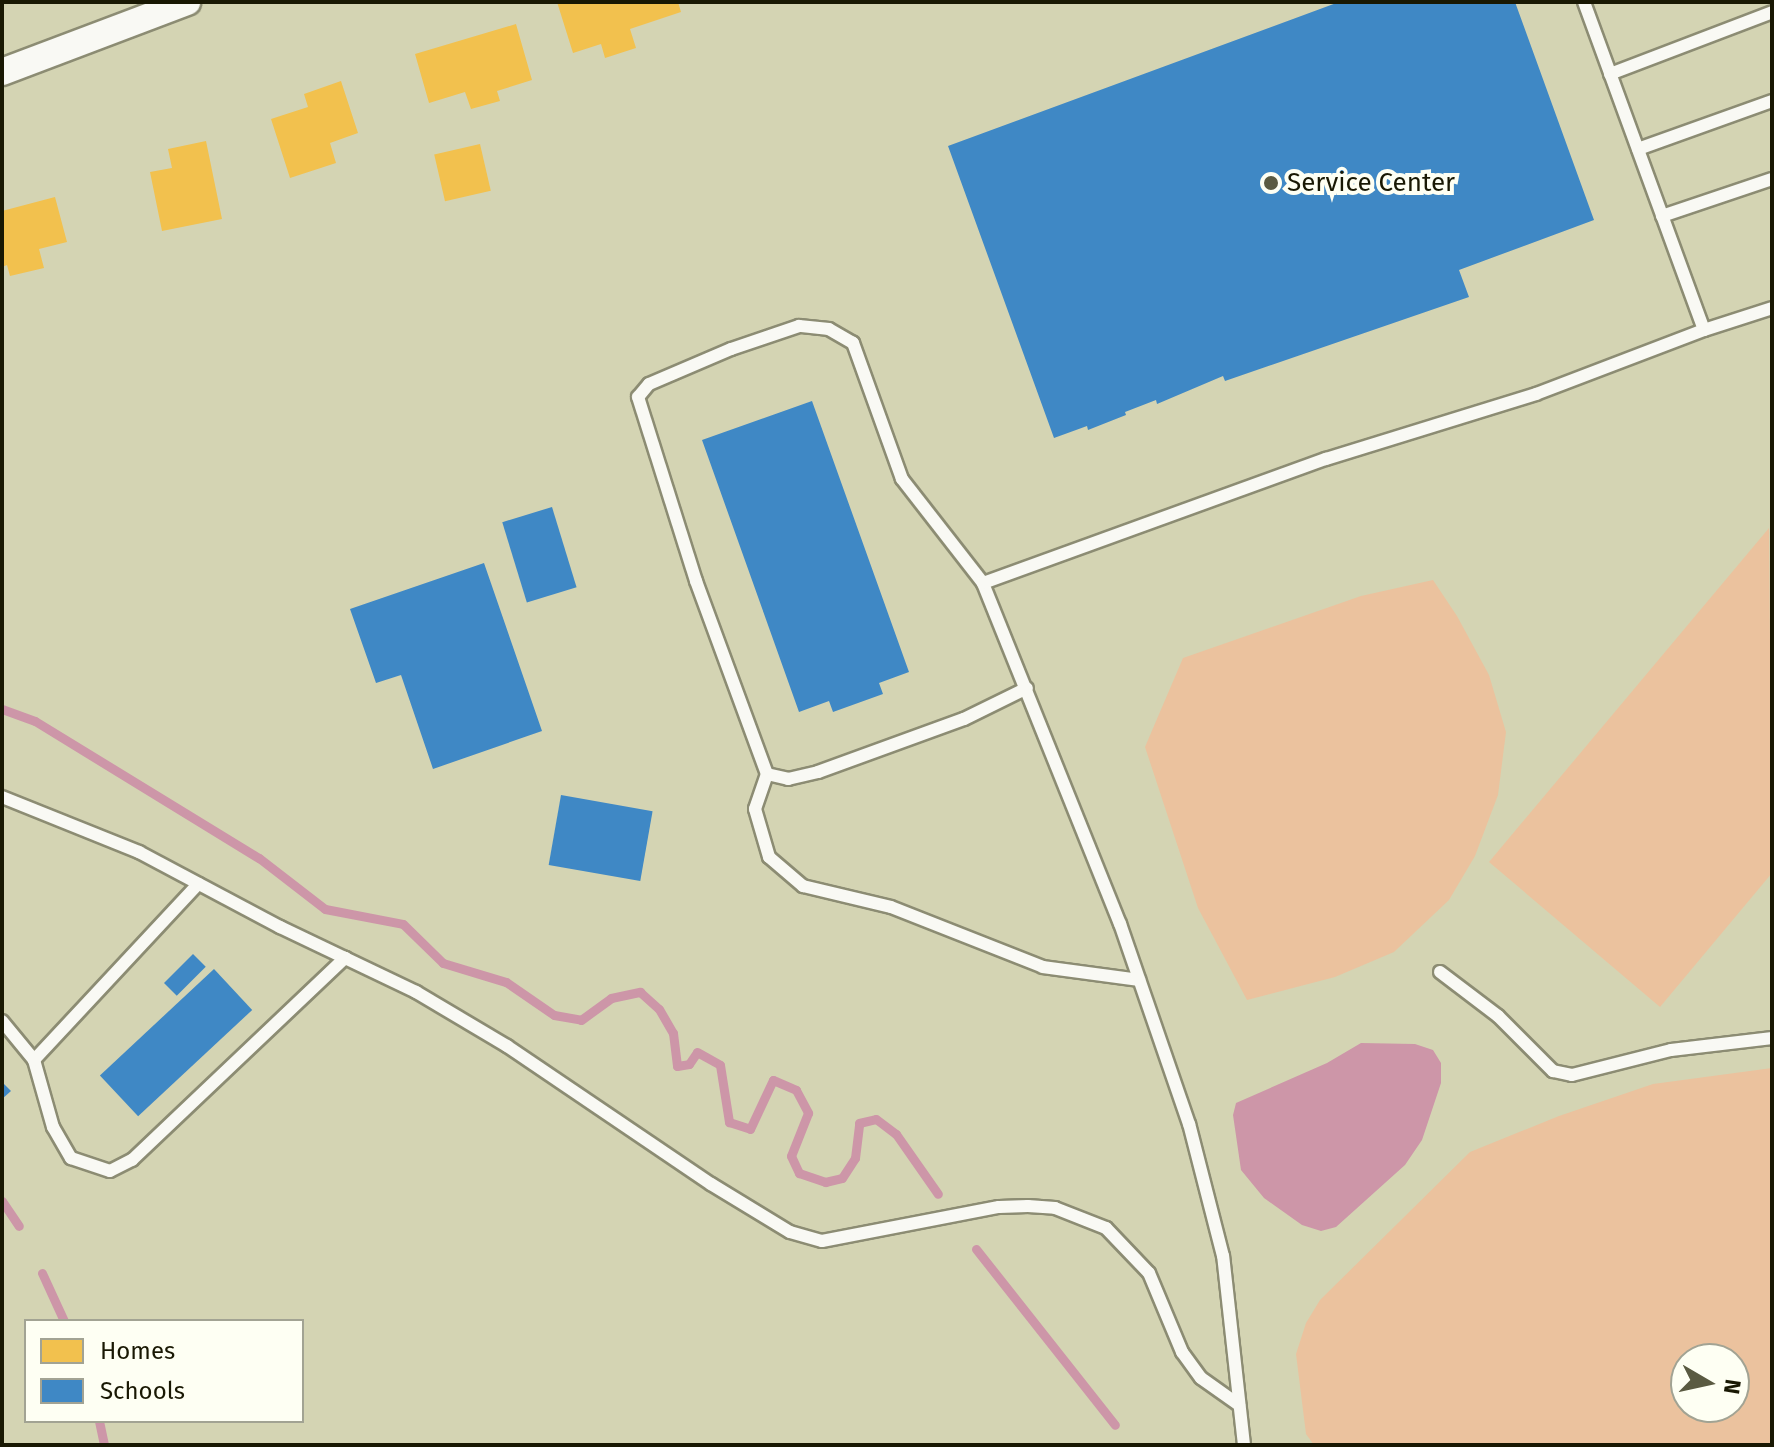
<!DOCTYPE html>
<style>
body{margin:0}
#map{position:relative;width:1774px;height:1447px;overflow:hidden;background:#d4d4b3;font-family:"Fira Sans",sans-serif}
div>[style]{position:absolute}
.green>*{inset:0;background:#ebc29e}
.water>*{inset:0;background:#cd96a8}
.homes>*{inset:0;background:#f2c14e;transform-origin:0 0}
.schools>*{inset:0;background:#3f88c5;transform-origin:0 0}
.stream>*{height:9px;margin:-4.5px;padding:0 4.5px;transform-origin:4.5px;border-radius:4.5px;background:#cd96a8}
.roads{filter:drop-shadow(2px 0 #8c8c73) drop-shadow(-2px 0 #8c8c73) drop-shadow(0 2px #8c8c73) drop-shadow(0 -2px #8c8c73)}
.service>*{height:12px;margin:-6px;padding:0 6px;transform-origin:6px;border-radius:6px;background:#f9f9f4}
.minor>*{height:26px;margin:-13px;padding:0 13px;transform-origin:13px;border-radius:13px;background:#f9f9f4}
.dots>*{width:22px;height:22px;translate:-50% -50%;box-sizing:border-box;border:4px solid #fefff3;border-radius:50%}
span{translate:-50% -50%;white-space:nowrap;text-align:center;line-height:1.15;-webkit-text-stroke:8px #fefff3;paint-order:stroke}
.poi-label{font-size:26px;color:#191803}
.left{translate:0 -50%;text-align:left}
.frame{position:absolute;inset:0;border:4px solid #191803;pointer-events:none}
.legend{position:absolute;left:24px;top:1319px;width:280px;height:104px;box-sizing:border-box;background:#fefff3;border:2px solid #a2a393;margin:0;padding:10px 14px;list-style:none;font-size:24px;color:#191803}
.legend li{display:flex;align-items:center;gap:16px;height:40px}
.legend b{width:40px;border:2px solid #a2a393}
.north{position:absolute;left:1670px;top:1343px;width:80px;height:80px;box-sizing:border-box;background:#fefff3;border:2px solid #a2a393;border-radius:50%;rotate:99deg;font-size:22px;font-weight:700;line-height:32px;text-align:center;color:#191803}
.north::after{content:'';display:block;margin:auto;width:28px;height:36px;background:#5a5a41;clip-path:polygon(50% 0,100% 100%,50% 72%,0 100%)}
</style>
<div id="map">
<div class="green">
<i style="clip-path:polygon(1769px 528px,1772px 873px,1660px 1007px,1489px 862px)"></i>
<i style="clip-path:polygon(1433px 580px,1457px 616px,1489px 675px,1506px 732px,1498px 795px,1475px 856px,1449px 900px,1394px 952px,1335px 977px,1247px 1000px,1198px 908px,1145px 747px,1183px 658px,1361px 596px)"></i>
<i style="clip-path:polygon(evenodd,1772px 1068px,1772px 1445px,1314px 1445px,1306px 1434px,1296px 1354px,1306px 1323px,1320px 1300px,1470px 1152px,1559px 1116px,1653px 1084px,1772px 1068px,1686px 1359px,1734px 1359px,1734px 1407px,1686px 1407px,1686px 1359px)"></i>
</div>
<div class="water">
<i style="clip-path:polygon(1361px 1043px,1415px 1044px,1433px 1050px,1441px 1063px,1441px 1083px,1422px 1140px,1405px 1165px,1336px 1227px,1321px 1231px,1302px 1225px,1264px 1198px,1241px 1170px,1233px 1115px,1236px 1103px,1327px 1063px)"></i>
</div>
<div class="homes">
<i style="clip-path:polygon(557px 2px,678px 2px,681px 12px,630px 29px,636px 48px,605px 58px,601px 44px,573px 53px)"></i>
<i style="clip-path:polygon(516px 24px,532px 80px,497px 91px,500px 101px,471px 109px,465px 92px,429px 103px,415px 54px)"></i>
<i style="clip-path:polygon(341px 81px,358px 133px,330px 143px,336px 163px,290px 178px,271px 119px,308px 107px,304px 94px)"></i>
<i style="clip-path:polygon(206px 141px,222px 219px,162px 231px,150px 172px,172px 168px,168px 149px)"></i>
<i style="left:480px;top:144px;width:48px;height:47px;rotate:77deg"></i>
<i style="clip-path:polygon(55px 197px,67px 242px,39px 249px,44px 268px,10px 276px,7px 265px,2px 267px,2px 211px)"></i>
</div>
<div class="schools">
<i style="clip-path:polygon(1339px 2px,1515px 2px,1594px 220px,1459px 270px,1469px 297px,1225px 381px,1223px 376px,1157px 404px,1156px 400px,1125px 412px,1126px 415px,1088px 430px,1087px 426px,1054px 438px,948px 146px)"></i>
<i style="clip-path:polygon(812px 401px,909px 672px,879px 683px,883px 694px,833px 712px,829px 701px,799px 712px,702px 440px)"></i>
<i style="left:552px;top:507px;width:84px;height:52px;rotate:73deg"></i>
<i style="clip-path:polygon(484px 563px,542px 731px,433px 769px,401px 675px,376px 683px,350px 609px)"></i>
<i style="left:561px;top:795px;width:93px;height:71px;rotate:10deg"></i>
<i style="left:193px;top:954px;width:18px;height:41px;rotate:45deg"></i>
<i style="left:214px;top:969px;width:56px;height:156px;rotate:47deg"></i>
<i style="clip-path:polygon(2px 1082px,11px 1091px,2px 1099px)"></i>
</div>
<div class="stream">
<i style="left:2px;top:709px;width:35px;rotate:20deg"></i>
<i style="left:35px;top:721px;width:263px;rotate:31.5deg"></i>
<i style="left:259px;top:858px;width:83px;rotate:37.7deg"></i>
<i style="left:325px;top:909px;width:79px;rotate:10.9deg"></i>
<i style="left:403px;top:924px;width:56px;rotate:44.3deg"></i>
<i style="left:443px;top:963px;width:66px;rotate:16.8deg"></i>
<i style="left:506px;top:982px;width:58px;rotate:34.5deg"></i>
<i style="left:554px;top:1015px;width:27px;rotate:10deg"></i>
<i style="left:581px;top:1020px;width:37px;rotate:-36deg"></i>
<i style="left:611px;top:998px;width:30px;rotate:-12deg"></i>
<i style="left:640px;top:992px;width:25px;rotate:42deg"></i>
<i style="left:659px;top:1009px;width:28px;rotate:60deg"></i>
<i style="left:673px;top:1033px;width:33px;rotate:83deg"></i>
<i style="left:677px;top:1066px;width:12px;rotate:-9deg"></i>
<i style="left:689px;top:1064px;width:14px;rotate:-56deg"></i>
<i style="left:697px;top:1052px;width:26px;rotate:29deg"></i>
<i style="left:720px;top:1065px;width:58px;rotate:81deg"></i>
<i style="left:729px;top:1122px;width:22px;rotate:18deg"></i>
<i style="left:750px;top:1129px;width:54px;rotate:-64.9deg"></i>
<i style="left:773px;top:1080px;width:25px;rotate:23deg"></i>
<i style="left:796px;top:1090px;width:26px;rotate:62deg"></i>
<i style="left:808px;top:1113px;width:46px;rotate:111.6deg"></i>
<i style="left:791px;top:1156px;width:19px;rotate:65deg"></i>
<i style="left:799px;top:1173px;width:28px;rotate:19deg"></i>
<i style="left:825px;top:1182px;width:17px;rotate:-13deg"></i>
<i style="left:842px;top:1178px;width:24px;rotate:-57deg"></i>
<i style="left:855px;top:1158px;width:35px;rotate:-83deg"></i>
<i style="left:859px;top:1123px;width:17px;rotate:-13deg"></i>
<i style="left:876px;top:1119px;width:25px;rotate:37deg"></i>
<i style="left:896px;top:1134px;width:73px;rotate:55deg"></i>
<i style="left:2px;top:1201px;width:30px;rotate:56deg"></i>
<i style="left:976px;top:1249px;width:224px;rotate:51.7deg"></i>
<i style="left:42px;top:1273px;width:53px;rotate:65.4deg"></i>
<i style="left:99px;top:1421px;width:25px;rotate:78deg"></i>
</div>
<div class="roads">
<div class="service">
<i style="left:1584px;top:2px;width:349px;rotate:69.9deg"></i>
<i style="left:1610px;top:74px;width:173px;rotate:-20.9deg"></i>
<i style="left:1638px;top:149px;width:142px;rotate:-19.7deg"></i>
<i style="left:1662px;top:216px;width:116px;rotate:-18.6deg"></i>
<i style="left:983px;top:583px;width:132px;rotate:-127.9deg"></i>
<i style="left:902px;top:479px;width:145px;rotate:-109.8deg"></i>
<i style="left:853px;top:343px;width:28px;rotate:-150deg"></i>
<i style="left:829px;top:329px;width:30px;rotate:-174deg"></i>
<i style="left:799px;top:326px;width:72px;rotate:161.3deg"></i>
<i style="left:731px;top:349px;width:89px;rotate:156.9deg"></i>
<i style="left:649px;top:384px;width:17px;rotate:130deg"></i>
<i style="left:638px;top:397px;width:193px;rotate:72.5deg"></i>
<i style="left:696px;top:581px;width:206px;rotate:69.8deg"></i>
<i style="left:767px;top:774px;width:22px;rotate:13deg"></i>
<i style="left:788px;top:779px;width:31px;rotate:-13deg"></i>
<i style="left:818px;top:772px;width:155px;rotate:-20deg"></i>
<i style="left:964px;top:719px;width:70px;rotate:-26.2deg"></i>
<i style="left:767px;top:774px;width:37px;rotate:109deg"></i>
<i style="left:755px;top:809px;width:50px;rotate:73.7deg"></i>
<i style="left:769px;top:857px;width:45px;rotate:40.5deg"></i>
<i style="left:803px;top:886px;width:90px;rotate:13.4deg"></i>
<i style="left:891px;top:907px;width:163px;rotate:21.5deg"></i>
<i style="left:1043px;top:967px;width:97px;rotate:7.7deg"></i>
<i style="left:2px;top:797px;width:148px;rotate:21.9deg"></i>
<i style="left:139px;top:852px;width:160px;rotate:28deg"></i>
<i style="left:280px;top:927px;width:151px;rotate:25.5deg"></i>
<i style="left:416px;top:992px;width:106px;rotate:30.7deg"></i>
<i style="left:507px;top:1046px;width:246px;rotate:34.1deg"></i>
<i style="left:711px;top:1184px;width:92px;rotate:31.3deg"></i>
<i style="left:790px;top:1232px;width:33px;rotate:16deg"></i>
<i style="left:822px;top:1241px;width:180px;rotate:-10.9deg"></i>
<i style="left:999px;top:1207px;width:29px;rotate:-2deg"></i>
<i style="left:1028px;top:1206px;width:27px;rotate:4deg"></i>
<i style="left:1055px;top:1208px;width:55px;rotate:21.4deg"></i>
<i style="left:1106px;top:1228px;width:62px;rotate:46.3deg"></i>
<i style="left:1149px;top:1273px;width:86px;rotate:67.3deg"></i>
<i style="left:1182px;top:1352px;width:32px;rotate:54deg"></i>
<i style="left:1201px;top:1378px;width:47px;rotate:35.4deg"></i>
<i style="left:1440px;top:972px;width:73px;rotate:37.2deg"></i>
<i style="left:1498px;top:1016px;width:78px;rotate:45deg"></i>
<i style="left:1553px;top:1071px;width:19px;rotate:12deg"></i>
<i style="left:1572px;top:1075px;width:102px;rotate:-14.2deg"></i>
<i style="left:1671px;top:1050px;width:102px;rotate:-6.8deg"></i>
<i style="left:2px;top:1021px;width:50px;rotate:50.6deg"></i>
<i style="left:34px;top:1060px;width:70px;rotate:74.2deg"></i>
<i style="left:53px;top:1127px;width:36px;rotate:60deg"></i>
<i style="left:71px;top:1158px;width:41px;rotate:18.4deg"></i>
<i style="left:110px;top:1171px;width:25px;rotate:-27deg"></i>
<i style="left:132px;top:1160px;width:294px;rotate:-43.5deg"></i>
<i style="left:34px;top:1060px;width:241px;rotate:-47deg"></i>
<i style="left:1244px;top:1445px;width:190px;rotate:-96.3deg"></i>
<i style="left:1223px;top:1256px;width:136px;rotate:-104.4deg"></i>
<i style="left:1189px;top:1124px;width:212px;rotate:-109deg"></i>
<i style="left:1120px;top:924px;width:367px;rotate:-111.9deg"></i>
<i style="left:983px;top:583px;width:365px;rotate:-19.9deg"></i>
<i style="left:1326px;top:459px;width:220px;rotate:-17.2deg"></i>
<i style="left:1536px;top:394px;width:180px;rotate:-20.9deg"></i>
<i style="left:1704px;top:330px;width:71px;rotate:-17.9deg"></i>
</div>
<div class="minor">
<i style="left:2px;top:72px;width:198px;rotate:-20.7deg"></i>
</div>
</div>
<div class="dots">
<i style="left:1271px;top:183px;background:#5a5a41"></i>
</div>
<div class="poi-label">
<span class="left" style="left:1287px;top:183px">Service Center</span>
</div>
<div class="frame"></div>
<ul class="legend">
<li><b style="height:22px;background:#f2c14e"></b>Homes</li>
<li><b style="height:22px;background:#3f88c5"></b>Schools</li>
</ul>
<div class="north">N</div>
</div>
